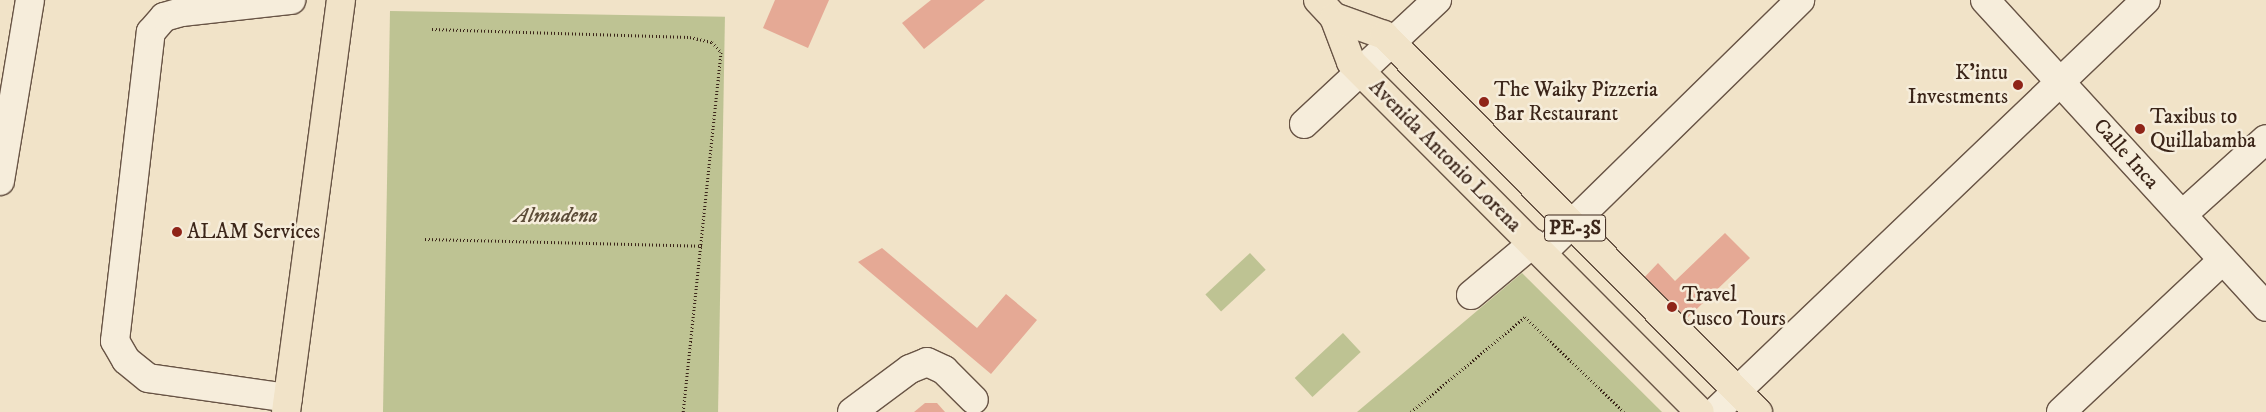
<!DOCTYPE html>
<style>
body{margin:0}
#map{position:relative;width:2266px;height:412px;overflow:hidden;background:#f1e3c8;font-family:"IM FELL DW Pica",serif}
div>[style]{position:absolute}
.green>*{inset:0;background:#bec393;transform-origin:0 0}
.building>*{inset:0;background:#e5a995}
.path>*{height:3px;margin-top:-1.5px;transform-origin:0;background:repeating-linear-gradient(90deg,#3b2519 0 1px,transparent 0 3.5px)}
.roads{filter:drop-shadow(1px 0 #685445) drop-shadow(-1px 0 #685445) drop-shadow(0 1px #685445) drop-shadow(0 -1px #685445)}
.minor>*{height:28px;margin:-14px;padding:0 14px;transform-origin:14px;border-radius:14px;background:#f6eddb}
.highway>*{height:28px;margin:-14px;padding:0 14px;transform-origin:14px;border-radius:14px;background:#f1e3c8}
.dots>*{width:14px;height:14px;translate:-50% -50%;box-sizing:border-box;border:2px solid #f6eddb;border-radius:50%}
span{translate:-50% -50%;white-space:nowrap;text-align:center;line-height:1.15;-webkit-text-stroke:5px #f6eddb;paint-order:stroke}
.shield-label span{padding:1px 4px;background:#f6eddb;border:1px solid;border-radius:4px;-webkit-text-stroke-width:0}
.shield-label{font-size:20px;color:#3b2519;font-weight:700}
.poi-label{font-size:21px;color:#3b2519}
.right{translate:-100% -50%;text-align:right}
.left{translate:0 -50%;text-align:left}
.street-label{font-size:21px;color:#3b2519}
.park-label{font-size:21px;color:#5c4c38;font-style:italic}
</style>
<div id="map">
<div class="green">
<i style="left:390px;top:11px;width:335px;height:401px;rotate:1deg"></i>
<i style="left:1250px;top:253px;width:23px;height:61px;rotate:47deg"></i>
<i style="clip-path:polygon(1522px 273px,1662px 412px,1357px 412px)"></i>
<i style="left:1343px;top:333px;width:26px;height:66px;rotate:47deg"></i>
</div>
<div class="building">
<i style="clip-path:polygon(775px 0,829px 0,808px 48px,763px 28px)"></i>
<i style="clip-path:polygon(931px 0,985px 0,924px 49px,902px 23px)"></i>
<i style="clip-path:polygon(1725px 233px,1750px 258px,1681px 324px,1640px 282px,1658px 263px,1675px 281px)"></i>
<i style="clip-path:polygon(882px 248px,977px 328px,1006px 294px,1037px 320px,991px 374px,858px 262px)"></i>
<i style="clip-path:polygon(925px 403px,937px 403px,945px 412px,914px 412px)"></i>
</div>
<div class="path">
<i style="left:432px;top:29px;width:258px;rotate:1.8deg"></i>
<i style="left:690px;top:37px;width:23px;rotate:13deg"></i>
<i style="left:712px;top:42px;width:13px;rotate:48deg"></i>
<i style="left:721px;top:52px;width:362px;rotate:96deg"></i>
<i style="left:425px;top:239px;width:277px;rotate:1.4deg"></i>
<i style="left:1411px;top:412px;width:148px;rotate:-39.8deg"></i>
<i style="left:1525px;top:317px;width:137px;rotate:43.8deg"></i>
</div>
<div class="roads">
<div class="minor">
<i style="left:1985px;top:0;width:416px;rotate:47.5deg"></i>
<i style="left:1304px;top:124px;width:182px;rotate:-43deg"></i>
<i style="left:0;top:181px;width:183px;rotate:-80.6deg"></i>
<i style="left:2182px;top:215px;width:113px;rotate:-42.1deg"></i>
<i style="left:1543px;top:252px;width:360px;rotate:-44.4deg"></i>
<i style="left:1471px;top:295px;width:81px;rotate:-40deg"></i>
<i style="left:288px;top:398px;width:141px;rotate:-171.9deg"></i>
<i style="left:148px;top:378px;width:28px;rotate:-141deg"></i>
<i style="left:126px;top:360px;width:22px;rotate:-120deg"></i>
<i style="left:115px;top:341px;width:311px;rotate:-83.4deg"></i>
<i style="left:151px;top:32px;width:20px;rotate:-49deg"></i>
<i style="left:164px;top:17px;width:19px;rotate:-16deg"></i>
<i style="left:182px;top:12px;width:110px;rotate:-6.3deg"></i>
<i style="left:852px;top:412px;width:72px;rotate:-36.6deg"></i>
<i style="left:910px;top:369px;width:18px;rotate:-22deg"></i>
<i style="left:927px;top:362px;width:19px;rotate:25deg"></i>
<i style="left:944px;top:370px;width:42px;rotate:45deg"></i>
<i style="left:1715px;top:412px;width:596px;rotate:-43.71deg"></i>
<i style="left:2061px;top:412px;width:222px;rotate:-43.2deg"></i>
</div>
<div class="highway">
<i style="left:1318px;top:0;width:23px;rotate:47deg"></i>
<i style="left:1334px;top:17px;width:48px;rotate:69.3deg"></i>
<i style="left:1351px;top:62px;width:494px;rotate:45.1deg"></i>
<i style="left:1334px;top:17px;width:53px;rotate:19.8deg"></i>
<i style="left:1384px;top:35px;width:531px;rotate:45.23deg"></i>
<i style="left:286px;top:412px;width:416px;rotate:-82.4deg"></i>
</div>
</div>
<div class="dots">
<i style="left:2018px;top:85px;background:#8f2418"></i>
<i style="left:1484px;top:102px;background:#8f2418"></i>
<i style="left:2140px;top:129px;background:#8f2418"></i>
<i style="left:177px;top:232px;background:#8f2418"></i>
<i style="left:1672px;top:307px;background:#8f2418"></i>
</div>
<div class="shield-label">
<span style="left:1575px;top:228px">PE-3S</span>
</div>
<div class="poi-label">
<span class="right" style="left:2008px;top:85px">K'intu<br>Investments</span>
<span class="left" style="left:1494px;top:102px">The Waiky Pizzeria<br>Bar Restaurant</span>
<span class="left" style="left:2150px;top:129px">Taxibus to<br>Quillabamba</span>
<span class="left" style="left:187px;top:232px">ALAM Services</span>
<span class="left" style="left:1682px;top:307px">Travel<br>Cusco Tours</span>
</div>
<div class="street-label">
<span style="left:2126px;top:154px;rotate:48deg">Calle Inca</span>
<span style="left:1445px;top:156px;rotate:45deg">Avenida Antonio Lorena</span>
</div>
<div class="park-label">
<span style="left:556px;top:216px">Almudena</span>
</div>
</div>
